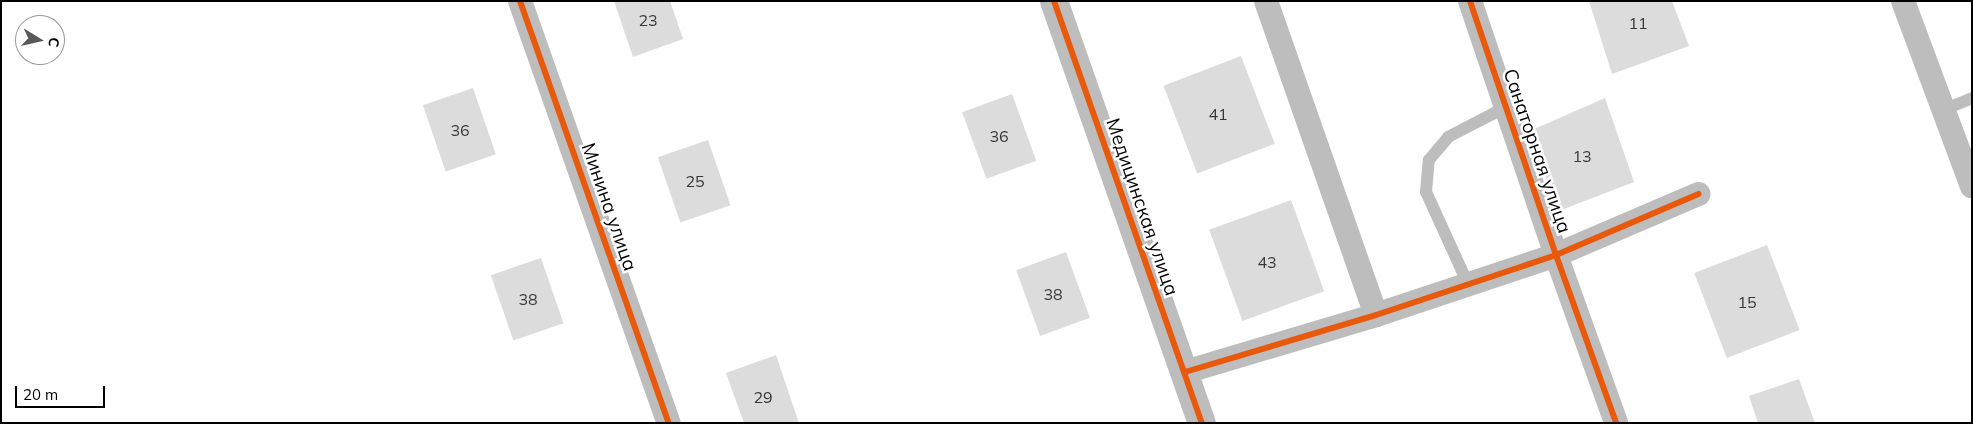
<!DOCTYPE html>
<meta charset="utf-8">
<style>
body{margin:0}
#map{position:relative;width:1973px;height:424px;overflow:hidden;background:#fff;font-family:Mulish,sans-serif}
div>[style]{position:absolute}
.building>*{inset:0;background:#dcdcdc;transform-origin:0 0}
.service>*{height:12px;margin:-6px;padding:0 6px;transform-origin:6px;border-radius:6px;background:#bdbdbd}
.minor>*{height:24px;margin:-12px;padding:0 12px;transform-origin:12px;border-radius:12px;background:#bdbdbd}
.tertiary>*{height:28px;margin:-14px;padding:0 14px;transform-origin:14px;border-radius:14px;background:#bdbdbd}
.cycleway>*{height:6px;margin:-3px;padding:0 3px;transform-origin:3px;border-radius:3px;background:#e8590c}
span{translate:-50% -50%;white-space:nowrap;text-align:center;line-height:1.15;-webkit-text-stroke:5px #fff;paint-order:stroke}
.number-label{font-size:16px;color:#373737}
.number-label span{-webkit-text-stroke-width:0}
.street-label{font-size:19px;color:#000}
.frame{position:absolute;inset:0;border:2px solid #000;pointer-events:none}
.north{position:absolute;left:15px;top:15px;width:50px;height:50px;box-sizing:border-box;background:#fff;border:1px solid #999;border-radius:50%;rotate:99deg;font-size:14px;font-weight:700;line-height:20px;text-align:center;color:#000}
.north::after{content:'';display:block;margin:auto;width:18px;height:22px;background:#595959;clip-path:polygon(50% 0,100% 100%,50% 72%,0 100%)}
.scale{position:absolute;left:15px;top:386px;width:90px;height:22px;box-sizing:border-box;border:2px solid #000;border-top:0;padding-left:6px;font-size:15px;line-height:18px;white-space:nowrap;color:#000;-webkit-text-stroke:4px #fff;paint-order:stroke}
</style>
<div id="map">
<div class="building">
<i style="clip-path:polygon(614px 1px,670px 1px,683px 39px,633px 57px)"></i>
<i style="clip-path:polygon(1589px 1px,1672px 1px,1689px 46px,1612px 74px)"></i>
<i style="left:1241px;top:56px;width:94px;height:83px;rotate:69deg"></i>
<i style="left:473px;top:88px;width:70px;height:53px;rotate:71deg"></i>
<i style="left:1012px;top:94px;width:71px;height:53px;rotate:70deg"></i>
<i style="clip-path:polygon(1605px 98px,1634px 182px,1556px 212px,1532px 130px)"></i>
<i style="left:708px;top:140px;width:69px;height:53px;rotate:71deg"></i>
<i style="left:1291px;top:200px;width:97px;height:87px;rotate:70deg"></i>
<i style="left:1767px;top:245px;width:91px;height:78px;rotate:69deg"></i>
<i style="left:1066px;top:252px;width:70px;height:53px;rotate:70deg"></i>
<i style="left:541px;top:258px;width:69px;height:53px;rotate:71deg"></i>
<i style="clip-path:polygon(776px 355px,799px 423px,744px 423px,726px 373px)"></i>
<i style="clip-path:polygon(1799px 379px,1815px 423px,1758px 423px,1749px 396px)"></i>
</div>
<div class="service">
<i style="left:1943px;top:110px;width:31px;rotate:-22deg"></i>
<i style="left:1468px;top:284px;width:101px;rotate:-114.5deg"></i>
<i style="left:1426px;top:192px;width:32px;rotate:-85deg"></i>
<i style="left:1429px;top:160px;width:30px;rotate:-50deg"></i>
<i style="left:1448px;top:137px;width:65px;rotate:-27.3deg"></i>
</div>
<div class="minor">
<i style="left:520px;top:1px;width:448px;rotate:70.6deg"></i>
<i style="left:1266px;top:1px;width:333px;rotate:70.7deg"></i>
<i style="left:1470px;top:1px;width:268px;rotate:71.3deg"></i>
<i style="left:1556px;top:255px;width:178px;rotate:70.3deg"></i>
<i style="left:1903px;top:1px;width:198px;rotate:69.6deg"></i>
<i style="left:1185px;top:372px;width:199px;rotate:-16.6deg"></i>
<i style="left:1376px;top:315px;width:190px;rotate:-18.4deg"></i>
<i style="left:1556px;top:255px;width:155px;rotate:-23.2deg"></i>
</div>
<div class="tertiary">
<i style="left:1054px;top:1px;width:447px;rotate:70.7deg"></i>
</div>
<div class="cycleway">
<i style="left:520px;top:1px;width:448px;rotate:70.6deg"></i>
<i style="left:1054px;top:1px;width:447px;rotate:70.7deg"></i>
<i style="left:1470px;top:1px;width:268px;rotate:71.3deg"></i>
<i style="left:1556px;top:255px;width:178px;rotate:70.3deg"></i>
<i style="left:1185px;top:372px;width:199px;rotate:-16.6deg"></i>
<i style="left:1376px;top:315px;width:190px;rotate:-18.4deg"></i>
<i style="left:1556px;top:255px;width:155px;rotate:-23.2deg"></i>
</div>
<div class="number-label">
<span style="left:648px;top:20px">23</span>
<span style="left:1638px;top:23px">11</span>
<span style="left:1218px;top:114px">41</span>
<span style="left:460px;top:130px">36</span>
<span style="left:999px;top:136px">36</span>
<span style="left:1582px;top:156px">13</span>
<span style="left:695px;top:181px">25</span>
<span style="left:1267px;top:262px">43</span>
<span style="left:1053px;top:294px">38</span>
<span style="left:528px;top:299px">38</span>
<span style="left:1747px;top:302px">15</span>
<span style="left:763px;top:397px">29</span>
</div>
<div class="street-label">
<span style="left:1537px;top:151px;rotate:71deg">Санаторная улица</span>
<span style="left:609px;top:207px;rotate:71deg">Минина улица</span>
<span style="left:1142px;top:207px;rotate:71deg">Медицинская улица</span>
</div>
<div class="frame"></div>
<div class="north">С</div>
<div class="scale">20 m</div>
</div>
